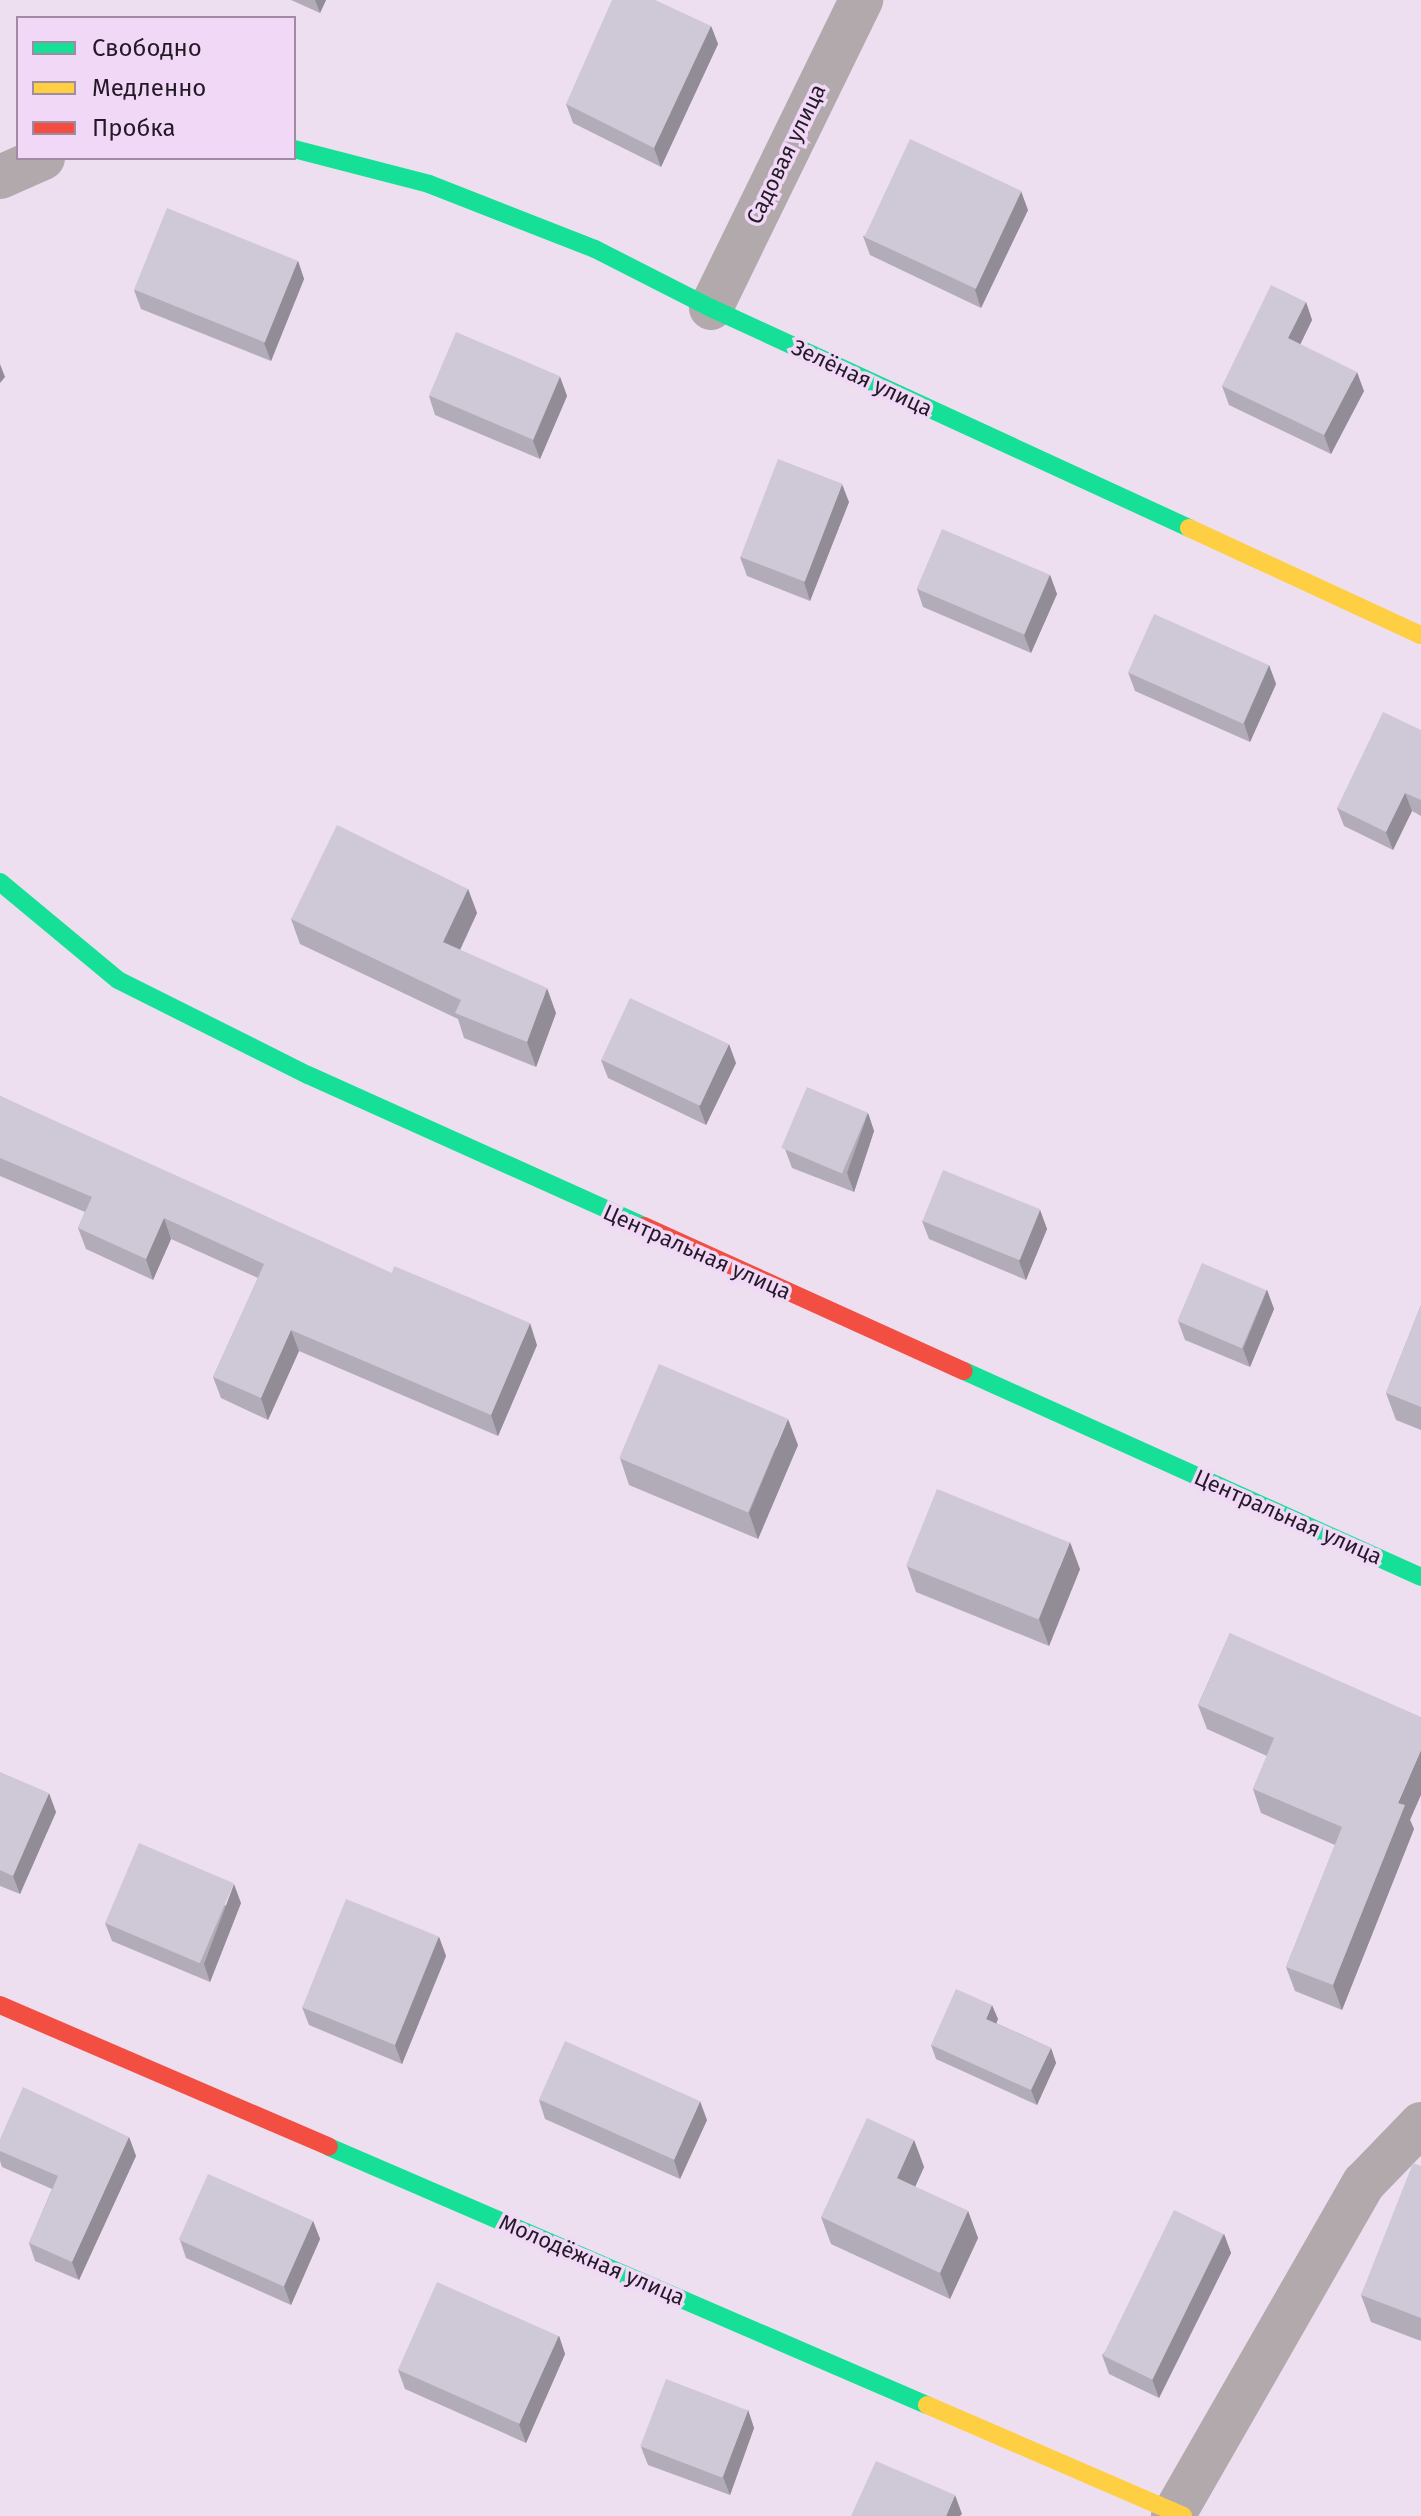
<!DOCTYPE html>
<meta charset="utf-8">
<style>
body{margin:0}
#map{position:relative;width:1421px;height:2516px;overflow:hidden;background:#eddff0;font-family:"Fira Sans",sans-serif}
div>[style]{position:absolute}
.street>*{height:44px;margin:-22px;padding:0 22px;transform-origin:22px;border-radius:22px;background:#b1a9ac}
.fast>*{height:18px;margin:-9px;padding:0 9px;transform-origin:9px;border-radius:9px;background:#16e098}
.slow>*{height:18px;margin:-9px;padding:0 9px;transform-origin:9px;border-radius:9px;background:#ffcf43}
.jam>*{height:18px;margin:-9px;padding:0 9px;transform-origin:9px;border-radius:9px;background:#f24e42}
.wall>*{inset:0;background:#b2acb9}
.shaded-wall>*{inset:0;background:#918c96}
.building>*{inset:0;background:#cfc8d7;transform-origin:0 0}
span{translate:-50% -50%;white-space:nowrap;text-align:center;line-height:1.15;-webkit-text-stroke:7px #f1d8f7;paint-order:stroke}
.street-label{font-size:22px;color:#241a26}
.legend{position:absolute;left:16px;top:16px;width:280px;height:144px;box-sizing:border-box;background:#f1d8f7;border:2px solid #9f8ca3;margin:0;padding:10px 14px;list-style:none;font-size:24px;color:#241a26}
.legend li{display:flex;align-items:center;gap:16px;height:40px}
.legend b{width:40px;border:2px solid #9f8ca3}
</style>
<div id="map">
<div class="street">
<i style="left:0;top:177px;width:47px;rotate:-23.8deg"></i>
<i style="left:711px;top:308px;width:343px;rotate:-64deg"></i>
<i style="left:1173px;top:2516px;width:384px;rotate:-60.2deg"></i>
<i style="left:1364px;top:2183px;width:82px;rotate:-46deg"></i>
</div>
<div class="fast">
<i style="left:294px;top:149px;width:139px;rotate:14.5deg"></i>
<i style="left:429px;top:184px;width:178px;rotate:21.4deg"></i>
<i style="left:595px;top:249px;width:130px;rotate:27deg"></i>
<i style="left:711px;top:308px;width:526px;rotate:24.71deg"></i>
<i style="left:0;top:882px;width:153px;rotate:39.7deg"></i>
<i style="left:118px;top:980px;width:212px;rotate:26.6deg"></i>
<i style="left:308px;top:1075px;width:368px;rotate:24.2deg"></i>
<i style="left:964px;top:1371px;width:501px;rotate:24.26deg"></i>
<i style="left:329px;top:2147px;width:651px;rotate:23.34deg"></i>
</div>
<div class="slow">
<i style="left:1189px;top:528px;width:255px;rotate:24.8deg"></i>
<i style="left:927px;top:2405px;width:279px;rotate:23.4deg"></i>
</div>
<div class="jam">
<i style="left:644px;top:1226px;width:351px;rotate:24.4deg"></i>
<i style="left:0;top:2005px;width:358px;rotate:23.3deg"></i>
</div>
<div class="wall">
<i style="clip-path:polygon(291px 0,326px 0,320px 13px)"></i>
<i style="clip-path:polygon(711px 26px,718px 44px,661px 167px,573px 123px,566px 104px)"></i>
<i style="clip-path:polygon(1028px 210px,981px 308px,870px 255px,863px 236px)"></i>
<i style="clip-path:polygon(298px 261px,304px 279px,271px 361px,141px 309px,134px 290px)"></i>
<i style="clip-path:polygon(1306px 302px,1312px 320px,1300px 345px,1364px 391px,1331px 454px,1229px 405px,1222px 386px)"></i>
<i style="clip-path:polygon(560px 377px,567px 396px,540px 459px,435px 415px,429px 396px)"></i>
<i style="clip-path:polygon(849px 502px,810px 601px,747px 576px,740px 557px)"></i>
<i style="clip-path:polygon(1050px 575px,1057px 594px,1031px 653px,923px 607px,917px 589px)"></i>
<i style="clip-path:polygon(1269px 665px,1276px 684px,1250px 742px,1135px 691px,1128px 672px)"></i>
<i style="clip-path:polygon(1421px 730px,1421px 816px,1412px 811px,1393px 850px,1344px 826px,1337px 808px)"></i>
<i style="clip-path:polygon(468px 889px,477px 913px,460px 950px,556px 1013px,536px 1067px,464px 1038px,458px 1019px,300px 944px,291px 919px)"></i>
<i style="clip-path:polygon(601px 1060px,736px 1063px,706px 1125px,608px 1078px)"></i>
<i style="clip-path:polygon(0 1096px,537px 1345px,498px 1436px,299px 1351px,268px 1420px,221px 1398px,213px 1377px,258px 1278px,171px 1239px,153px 1280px,86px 1249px,78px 1228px,85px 1212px,0 1176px)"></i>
<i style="clip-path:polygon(868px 1113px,874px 1131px,854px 1192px,792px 1168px,785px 1149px)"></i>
<i style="clip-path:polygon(1040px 1210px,1047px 1229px,1026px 1280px,929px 1239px,922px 1221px)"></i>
<i style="clip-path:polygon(1267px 1290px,1274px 1309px,1250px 1367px,1185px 1340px,1178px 1321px)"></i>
<i style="clip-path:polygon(1421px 1305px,1421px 1430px,1396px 1420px,1386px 1393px)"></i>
<i style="clip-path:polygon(798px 1445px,758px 1539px,629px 1485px,620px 1458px)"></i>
<i style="clip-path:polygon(907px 1566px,1080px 1569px,1049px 1646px,916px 1592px)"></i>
<i style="clip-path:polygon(1230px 1633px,1410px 1820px,1414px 1829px,1342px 2010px,1295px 1991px,1286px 1967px,1335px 1845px,1261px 1813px,1253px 1789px,1267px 1756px,1207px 1729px,1198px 1705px)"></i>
<i style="clip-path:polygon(0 1772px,56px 1812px,20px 1894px,0 1886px)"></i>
<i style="clip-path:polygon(241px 1903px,210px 1982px,112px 1941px,105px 1923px)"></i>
<i style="clip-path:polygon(439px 1937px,446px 1956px,402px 2064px,309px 2025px,302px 2007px)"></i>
<i style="clip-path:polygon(998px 2019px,996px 2023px,1051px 2048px,1056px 2063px,1037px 2105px,936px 2059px,931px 2045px)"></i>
<i style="clip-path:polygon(539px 2100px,707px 2120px,680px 2179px,545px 2119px)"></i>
<i style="clip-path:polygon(129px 2137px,136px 2156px,79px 2280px,35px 2261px,29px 2243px,52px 2189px,2px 2167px,0 2161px,0 2139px)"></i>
<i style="clip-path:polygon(914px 2140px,924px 2167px,915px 2187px,968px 2211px,978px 2238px,950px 2299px,831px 2244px,821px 2217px)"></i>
<i style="clip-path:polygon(1421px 2166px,1421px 2341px,1371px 2322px,1361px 2295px)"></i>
<i style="clip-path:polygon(313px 2221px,320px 2239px,291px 2305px,186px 2258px,180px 2240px)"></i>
<i style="clip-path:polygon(1224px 2234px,1231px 2253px,1159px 2398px,1109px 2374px,1102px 2355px)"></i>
<i style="clip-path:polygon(559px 2336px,565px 2354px,526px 2443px,405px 2389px,398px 2370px)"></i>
<i style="clip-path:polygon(748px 2410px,754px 2428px,730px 2495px,648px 2465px,641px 2447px)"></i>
</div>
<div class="shaded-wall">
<i style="clip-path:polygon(315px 0,326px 0,320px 13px)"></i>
<i style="clip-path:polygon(711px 26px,718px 44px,661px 167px,654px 148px)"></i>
<i style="clip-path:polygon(1021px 191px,1028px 210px,981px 308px,975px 290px)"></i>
<i style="clip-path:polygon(298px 261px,304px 279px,271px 361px,264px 343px)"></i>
<i style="clip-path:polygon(1306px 302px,1312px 320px,1294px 357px,1288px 338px)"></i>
<i style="clip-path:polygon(0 364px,5px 377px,0 383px)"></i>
<i style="clip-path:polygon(1357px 372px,1364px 391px,1331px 454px,1324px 435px)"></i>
<i style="clip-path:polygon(560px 377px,567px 396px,540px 459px,533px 441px)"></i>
<i style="clip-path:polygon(842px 484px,849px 502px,810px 601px,804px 582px)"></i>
<i style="clip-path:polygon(1050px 575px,1057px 594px,1031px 653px,1024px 635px)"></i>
<i style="clip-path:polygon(1269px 665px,1276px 684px,1250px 742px,1244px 723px)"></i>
<i style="clip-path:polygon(1405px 793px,1412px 811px,1393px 850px,1386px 832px)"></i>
<i style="clip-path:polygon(468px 889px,477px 913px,452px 967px,443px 942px)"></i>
<i style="clip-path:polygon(547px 988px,556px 1013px,536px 1067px,527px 1042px)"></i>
<i style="clip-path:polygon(729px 1044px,736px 1063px,706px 1125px,699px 1106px)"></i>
<i style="clip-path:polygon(868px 1113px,874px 1131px,854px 1192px,847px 1173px)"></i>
<i style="clip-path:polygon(1040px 1210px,1047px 1229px,1026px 1280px,1019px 1261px)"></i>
<i style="clip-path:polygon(164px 1218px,171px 1239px,153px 1280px,146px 1259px)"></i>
<i style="clip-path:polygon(1267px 1290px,1274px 1309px,1250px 1367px,1243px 1349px)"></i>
<i style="clip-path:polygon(530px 1323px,537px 1345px,498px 1436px,491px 1415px)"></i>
<i style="clip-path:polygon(291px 1330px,299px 1351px,268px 1420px,261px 1398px)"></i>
<i style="clip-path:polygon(788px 1419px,798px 1445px,758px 1539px,749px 1513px)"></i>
<i style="clip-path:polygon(1070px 1542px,1080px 1569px,1049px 1646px,1039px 1619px)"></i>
<i style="clip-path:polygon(1421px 1750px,1421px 1795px,1410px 1820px,1414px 1829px,1342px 2010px,1333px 1985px,1398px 1803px)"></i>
<i style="clip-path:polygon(49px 1793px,56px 1812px,20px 1894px,13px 1876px)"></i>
<i style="clip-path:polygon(234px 1884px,241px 1903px,210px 1982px,204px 1964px)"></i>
<i style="clip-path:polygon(439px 1937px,446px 1956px,402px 2064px,395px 2045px)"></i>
<i style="clip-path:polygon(992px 2005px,998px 2019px,992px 2034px,986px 2019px)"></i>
<i style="clip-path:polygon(1051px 2048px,1056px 2063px,1037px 2105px,1031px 2090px)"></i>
<i style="clip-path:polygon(700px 2101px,707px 2120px,680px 2179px,674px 2160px)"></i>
<i style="clip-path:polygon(129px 2137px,136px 2156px,79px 2280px,72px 2262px)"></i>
<i style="clip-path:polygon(914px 2140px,924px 2167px,907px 2205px,897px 2178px)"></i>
<i style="clip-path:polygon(968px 2211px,978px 2238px,950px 2299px,940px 2273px)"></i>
<i style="clip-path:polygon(313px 2221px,320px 2239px,291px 2305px,284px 2286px)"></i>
<i style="clip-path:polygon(1224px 2234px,1231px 2253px,1159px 2398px,1152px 2379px)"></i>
<i style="clip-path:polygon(559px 2336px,565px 2354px,526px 2443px,519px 2424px)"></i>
<i style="clip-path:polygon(748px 2410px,754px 2428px,730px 2495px,723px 2477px)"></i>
<i style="clip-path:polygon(955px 2495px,962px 2514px,960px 2516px,946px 2516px)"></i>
</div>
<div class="building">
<i style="clip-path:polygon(612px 0,655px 0,711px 26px,654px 148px,566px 104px)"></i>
<i style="left:910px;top:139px;width:123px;height:108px;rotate:25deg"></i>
<i style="left:167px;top:208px;width:141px;height:88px;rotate:22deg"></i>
<i style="clip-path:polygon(1271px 285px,1306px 302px,1288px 338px,1357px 372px,1324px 435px,1222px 386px)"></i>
<i style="left:456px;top:332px;width:113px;height:69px;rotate:23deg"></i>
<i style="left:778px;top:459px;width:69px;height:105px;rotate:21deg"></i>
<i style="left:942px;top:529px;width:117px;height:65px;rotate:23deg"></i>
<i style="left:1154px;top:614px;width:126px;height:64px;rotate:24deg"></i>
<i style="clip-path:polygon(1383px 712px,1421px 730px,1421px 800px,1405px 793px,1386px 832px,1337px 808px)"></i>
<i style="clip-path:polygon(337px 825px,468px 889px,443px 942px,547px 988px,527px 1042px,455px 1013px,461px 1000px,291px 919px)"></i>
<i style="left:630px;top:998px;width:109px;height:68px;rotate:25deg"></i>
<i style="left:807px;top:1087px;width:66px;height:66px;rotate:23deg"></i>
<i style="clip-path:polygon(0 1096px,392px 1273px,394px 1266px,530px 1323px,491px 1415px,291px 1330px,261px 1398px,213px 1377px,264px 1264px,164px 1218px,146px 1259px,78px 1228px,92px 1197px,0 1158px)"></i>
<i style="left:943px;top:1170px;width:105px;height:55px;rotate:22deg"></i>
<i style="left:1202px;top:1263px;width:70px;height:63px;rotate:23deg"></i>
<i style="clip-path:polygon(1421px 1305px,1421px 1407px,1386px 1393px)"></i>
<i style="left:659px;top:1364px;width:140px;height:102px;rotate:23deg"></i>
<i style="left:937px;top:1489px;width:143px;height:83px;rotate:22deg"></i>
<i style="clip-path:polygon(1230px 1633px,1421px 1717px,1421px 1750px,1398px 1803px,1405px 1805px,1333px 1985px,1286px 1967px,1342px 1827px,1253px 1789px,1274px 1738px,1198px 1705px)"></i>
<i style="clip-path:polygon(0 1772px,49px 1793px,13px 1876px,0 1870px)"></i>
<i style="left:139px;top:1843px;width:103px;height:87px;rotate:23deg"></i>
<i style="left:346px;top:1899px;width:100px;height:117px;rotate:22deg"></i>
<i style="clip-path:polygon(956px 1989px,992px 2005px,986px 2019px,1051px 2048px,1031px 2090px,931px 2045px)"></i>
<i style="left:565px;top:2041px;width:148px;height:64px;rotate:24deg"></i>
<i style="clip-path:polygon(23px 2087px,129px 2137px,72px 2262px,29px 2243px,58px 2176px,0 2151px,0 2139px)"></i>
<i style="clip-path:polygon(867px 2118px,914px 2140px,897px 2178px,968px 2211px,940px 2273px,821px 2217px)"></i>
<i style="clip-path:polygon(1413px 2163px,1421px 2166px,1421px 2318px,1361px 2295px)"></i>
<i style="left:208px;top:2174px;width:115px;height:72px;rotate:24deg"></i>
<i style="left:1174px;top:2210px;width:55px;height:162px;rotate:26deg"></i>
<i style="left:437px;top:2282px;width:133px;height:96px;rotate:24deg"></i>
<i style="left:666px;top:2379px;width:88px;height:72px;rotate:21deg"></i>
<i style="clip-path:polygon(876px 2461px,955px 2495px,946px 2516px,851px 2516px)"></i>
</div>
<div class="street-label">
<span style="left:786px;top:154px;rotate:-64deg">Садовая улица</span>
<span style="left:862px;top:378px;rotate:25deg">Зелёная улица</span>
<span style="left:697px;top:1252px;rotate:24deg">Центральная улица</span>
<span style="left:1288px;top:1517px;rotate:24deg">Центральная улица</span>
<span style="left:592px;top:2260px;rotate:23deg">Молодёжная улица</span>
</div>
<ul class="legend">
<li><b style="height:10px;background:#16e098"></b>Свободно</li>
<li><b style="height:10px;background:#ffcf43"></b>Медленно</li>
<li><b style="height:10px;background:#f24e42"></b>Пробка</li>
</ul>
</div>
